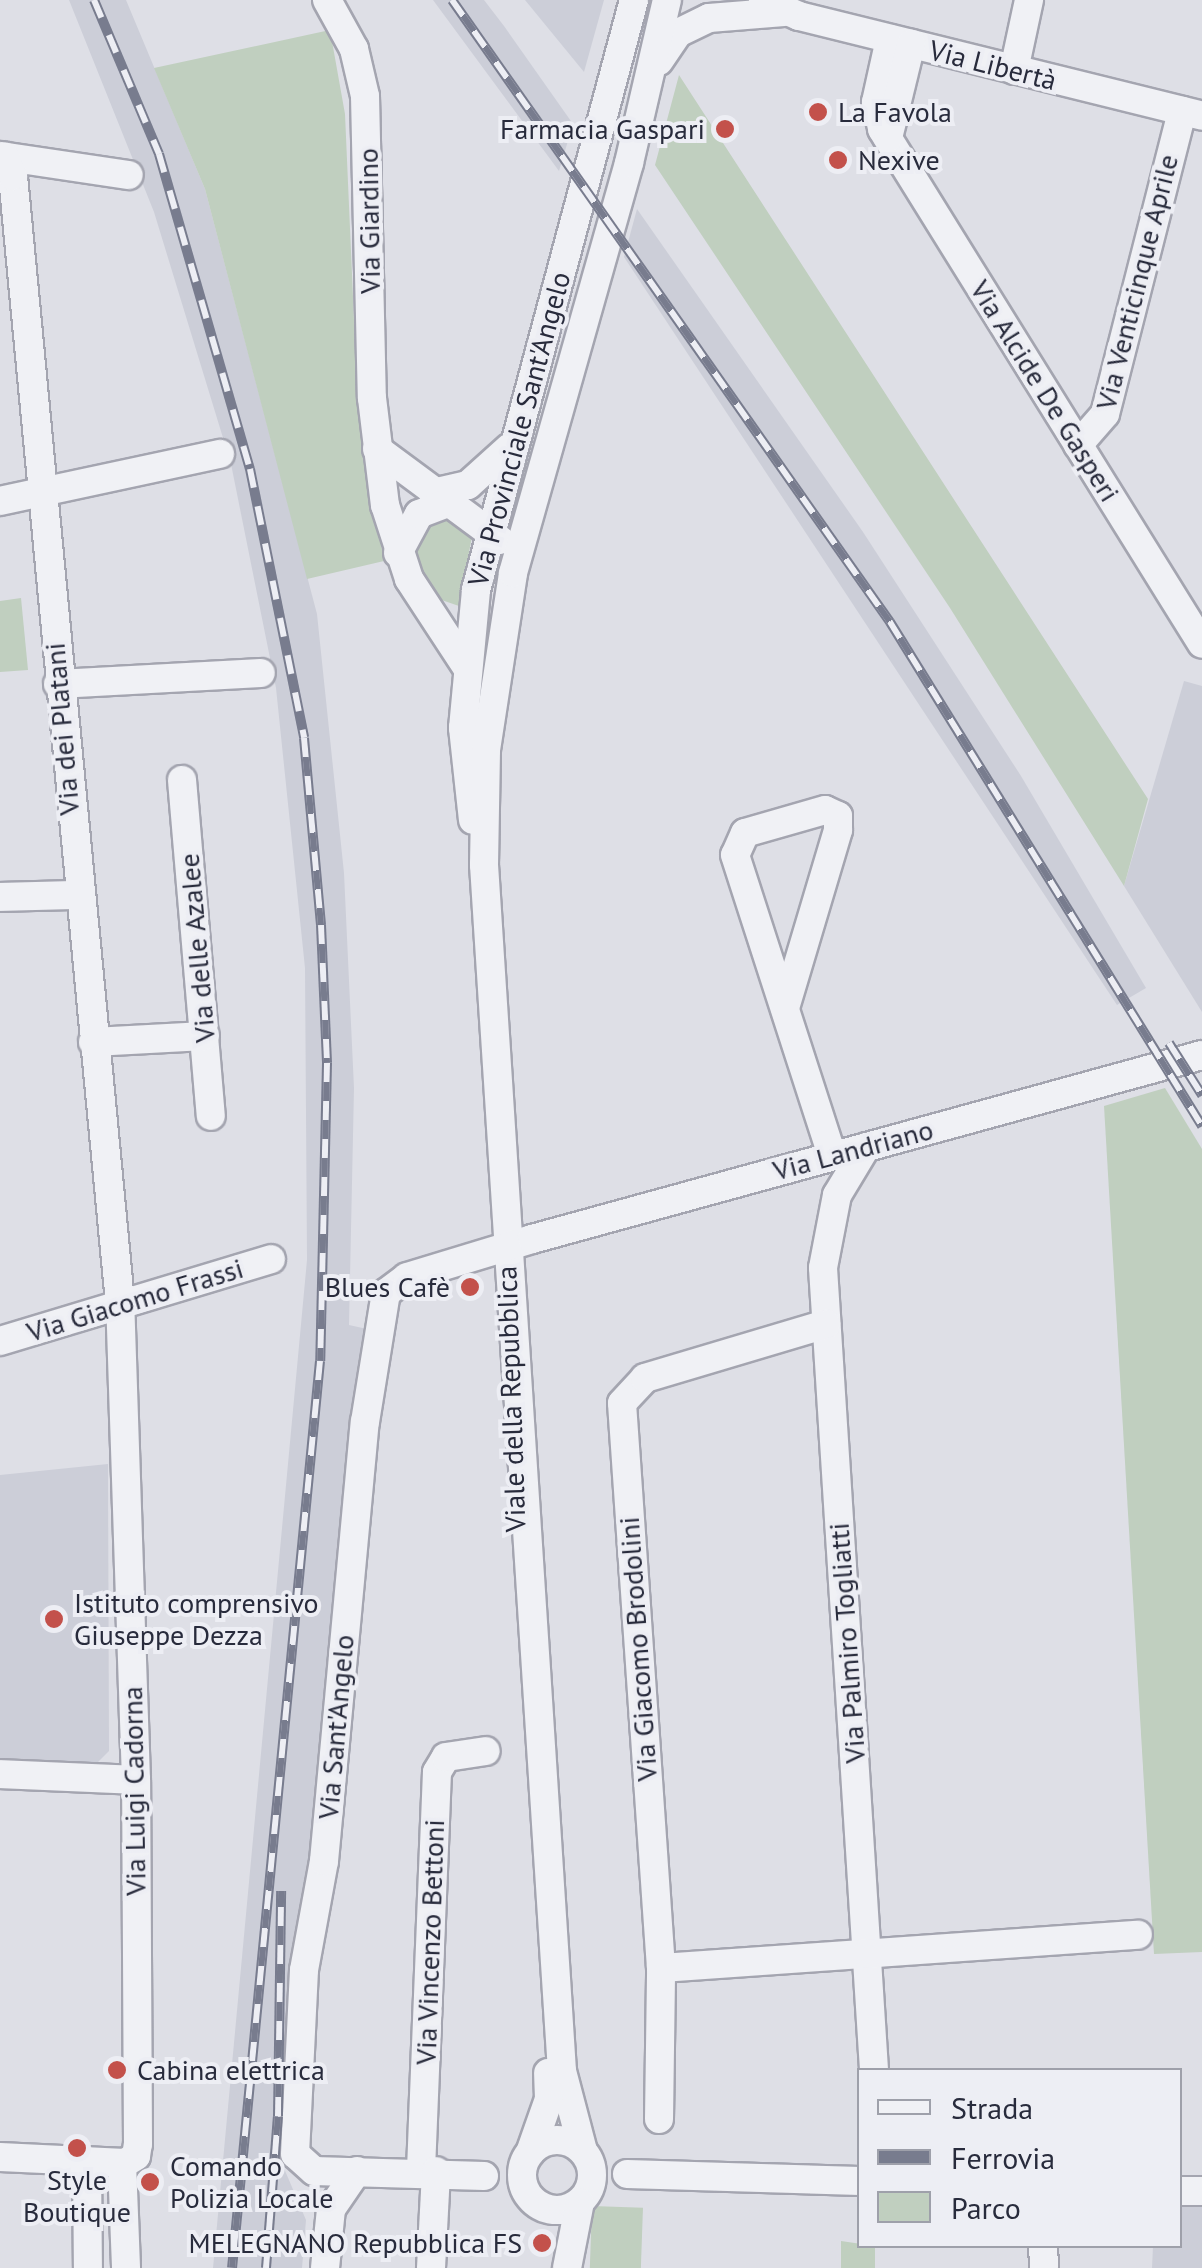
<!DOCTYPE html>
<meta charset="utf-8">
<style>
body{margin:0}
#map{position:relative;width:1202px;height:2268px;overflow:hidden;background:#dedfe6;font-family:"PT Sans",sans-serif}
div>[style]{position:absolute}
.built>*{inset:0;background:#ccced8}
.green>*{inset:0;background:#c0cfbf;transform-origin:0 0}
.roads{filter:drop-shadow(2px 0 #a4a5b0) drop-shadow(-2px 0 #a4a5b0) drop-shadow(0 2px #a4a5b0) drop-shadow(0 -2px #a4a5b0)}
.minor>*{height:28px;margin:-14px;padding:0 14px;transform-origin:14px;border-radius:14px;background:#f0f1f5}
.minor>.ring{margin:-14px;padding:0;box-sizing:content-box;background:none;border:28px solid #f0f1f5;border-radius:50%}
.rail>*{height:10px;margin-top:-5px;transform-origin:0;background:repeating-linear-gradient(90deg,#edeef4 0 19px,#787c8e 0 38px);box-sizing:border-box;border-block:2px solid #787c8e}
.dots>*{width:28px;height:28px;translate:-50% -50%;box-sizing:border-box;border:5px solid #edeef4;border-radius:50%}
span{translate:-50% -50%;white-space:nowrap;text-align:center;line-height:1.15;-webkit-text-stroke:8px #edeef4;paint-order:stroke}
.street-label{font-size:28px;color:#282b3c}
.poi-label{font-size:28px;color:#282b3c}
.left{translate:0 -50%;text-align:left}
.right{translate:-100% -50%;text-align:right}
.legend{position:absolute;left:857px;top:2068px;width:325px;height:180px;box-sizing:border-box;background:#edeef4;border:2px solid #9ea0aa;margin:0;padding:12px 18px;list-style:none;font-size:30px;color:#282b3c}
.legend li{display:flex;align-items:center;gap:20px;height:50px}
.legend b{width:50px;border:2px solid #9ea0aa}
</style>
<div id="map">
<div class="built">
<i style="clip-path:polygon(69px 0,126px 0,205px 189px,317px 614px,344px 873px,354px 1088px,349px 1325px,367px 1329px,313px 1884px,300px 1909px,290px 2021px,283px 2166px,306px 2220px,302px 2268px,213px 2268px,307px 1260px,305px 968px,276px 688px,231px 464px,154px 212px)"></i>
<i style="clip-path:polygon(433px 0,484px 0,504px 26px,573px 124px,559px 171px)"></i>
<i style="clip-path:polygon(525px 0,604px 0,584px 72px)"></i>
<i style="clip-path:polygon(637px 209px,863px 532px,1021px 776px,1146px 988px,1117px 1005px,624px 257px)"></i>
<i style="clip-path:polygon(1184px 681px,1202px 686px,1202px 1012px,1124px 886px)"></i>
<i style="clip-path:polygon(108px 1464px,109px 1751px,94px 1766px,0 1761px,0 1475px)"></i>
<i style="clip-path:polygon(1180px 2196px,1202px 2196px,1202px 2268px,1152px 2268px,1153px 2246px,1180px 2246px)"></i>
</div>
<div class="green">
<i style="clip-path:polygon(330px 30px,345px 114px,358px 411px,384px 561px,307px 579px,205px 189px,154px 68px)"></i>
<i style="clip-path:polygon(679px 75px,1148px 799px,1124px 886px,950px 608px,655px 165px)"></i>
<i style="clip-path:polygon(578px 246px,584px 248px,506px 541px,494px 529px)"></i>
<i style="clip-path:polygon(440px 516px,473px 531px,459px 606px,427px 595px,408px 537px)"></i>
<i style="clip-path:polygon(21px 598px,28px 670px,0 672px,0 601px)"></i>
<i style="clip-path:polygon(1165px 1088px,1202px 1149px,1202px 1952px,1154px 1954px,1104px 1106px)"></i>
<i style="left:592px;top:2206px;width:51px;height:62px;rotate:2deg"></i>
<i style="clip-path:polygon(841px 2241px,875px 2246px,875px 2268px,841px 2268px)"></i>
</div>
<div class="roads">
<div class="minor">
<i style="left:327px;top:0;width:56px;rotate:61.1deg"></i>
<i style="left:354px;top:49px;width:48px;rotate:76.8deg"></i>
<i style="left:365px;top:96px;width:302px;rotate:88.7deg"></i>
<i style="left:372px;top:398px;width:108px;rotate:83.1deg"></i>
<i style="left:385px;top:505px;width:78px;rotate:72deg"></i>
<i style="left:409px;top:579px;width:104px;rotate:56.8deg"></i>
<i style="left:763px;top:0;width:39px;rotate:24deg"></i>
<i style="left:799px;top:16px;width:415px;rotate:13.9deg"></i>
<i style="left:890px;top:39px;width:65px;rotate:102.5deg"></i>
<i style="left:876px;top:102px;width:28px;rotate:77deg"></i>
<i style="left:882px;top:129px;width:606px;rotate:58.14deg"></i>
<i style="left:659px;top:61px;width:34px;rotate:-56deg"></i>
<i style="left:678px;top:33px;width:34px;rotate:-26deg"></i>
<i style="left:709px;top:18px;width:75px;rotate:-4.6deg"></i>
<i style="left:1014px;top:70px;width:72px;rotate:-77.9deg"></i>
<i style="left:888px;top:138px;width:97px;rotate:-76.3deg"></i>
<i style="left:0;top:156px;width:130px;rotate:8.4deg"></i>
<i style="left:1078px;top:445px;width:41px;rotate:-48.9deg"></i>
<i style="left:1105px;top:414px;width:313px;rotate:-75.7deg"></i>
<i style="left:377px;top:449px;width:153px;rotate:36.5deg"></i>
<i style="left:433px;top:493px;width:36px;rotate:-13deg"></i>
<i style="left:468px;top:485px;width:55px;rotate:-42.1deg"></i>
<i style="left:0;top:501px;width:225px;rotate:-12.1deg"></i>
<i style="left:398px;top:553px;width:44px;rotate:-61.7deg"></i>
<i style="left:419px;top:514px;width:31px;rotate:-21deg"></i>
<i style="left:58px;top:684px;width:203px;rotate:-3.1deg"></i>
<i style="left:182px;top:780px;width:337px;rotate:85.1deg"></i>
<i style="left:473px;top:820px;width:93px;rotate:-96.2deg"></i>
<i style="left:463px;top:728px;width:139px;rotate:-84.6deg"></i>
<i style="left:476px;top:590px;width:611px;rotate:-75.01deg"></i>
<i style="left:0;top:897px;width:78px;rotate:-1.5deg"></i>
<i style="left:785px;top:1008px;width:186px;rotate:-73.4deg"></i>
<i style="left:838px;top:830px;width:14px;rotate:-90deg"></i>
<i style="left:838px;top:816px;width:14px;rotate:-155deg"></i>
<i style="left:825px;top:810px;width:83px;rotate:164deg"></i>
<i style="left:745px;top:833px;width:24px;rotate:114deg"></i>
<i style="left:735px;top:855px;width:316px;rotate:72.1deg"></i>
<i style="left:93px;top:1042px;width:112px;rotate:-3.1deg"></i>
<i style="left:866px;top:1147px;width:56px;rotate:121.1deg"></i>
<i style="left:837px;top:1195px;width:74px;rotate:100.9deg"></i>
<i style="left:823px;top:1268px;width:804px;rotate:86.36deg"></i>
<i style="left:0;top:1341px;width:283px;rotate:-16.8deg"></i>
<i style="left:0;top:1774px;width:136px;rotate:2.5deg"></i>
<i style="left:661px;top:1968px;width:478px;rotate:-4deg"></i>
<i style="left:659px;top:2119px;width:151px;rotate:-89.2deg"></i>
<i style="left:661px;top:1968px;width:566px;rotate:-93.95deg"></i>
<i style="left:622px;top:1403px;width:34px;rotate:-47deg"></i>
<i style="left:645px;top:1378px;width:189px;rotate:-16.6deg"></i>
<i class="ring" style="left:522px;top:2140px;width:42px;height:42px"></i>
<i style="left:583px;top:2151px;width:83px;rotate:-104.7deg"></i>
<i style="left:562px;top:2071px;width:1209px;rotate:-93.7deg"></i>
<i style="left:484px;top:865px;width:115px;rotate:-89deg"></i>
<i style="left:486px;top:750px;width:179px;rotate:-81.3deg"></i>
<i style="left:513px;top:573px;width:426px;rotate:-74.2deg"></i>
<i style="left:629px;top:163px;width:167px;rotate:-76.9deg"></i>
<i style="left:530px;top:2153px;width:57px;rotate:-70.6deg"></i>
<i style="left:549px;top:2099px;width:26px;rotate:-92deg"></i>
<i style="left:0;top:2157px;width:125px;rotate:2.7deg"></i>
<i style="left:125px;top:2163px;width:13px;rotate:-32deg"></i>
<i style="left:136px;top:2156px;width:12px;rotate:-81deg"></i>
<i style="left:138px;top:2144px;width:364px;rotate:-90.3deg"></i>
<i style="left:136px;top:1780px;width:478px;rotate:-91.9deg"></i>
<i style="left:120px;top:1302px;width:1131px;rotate:-95.43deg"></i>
<i style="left:13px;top:176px;width:21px;rotate:-113deg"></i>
<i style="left:87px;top:2161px;width:107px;rotate:89.5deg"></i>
<i style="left:122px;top:2163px;width:105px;rotate:87.8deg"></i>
<i style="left:421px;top:2170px;width:398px;rotate:-87.7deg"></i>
<i style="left:437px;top:1772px;width:17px;rotate:-59deg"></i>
<i style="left:446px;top:1757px;width:40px;rotate:-8.5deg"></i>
<i style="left:627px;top:2174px;width:233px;rotate:1.7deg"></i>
<i style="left:484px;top:2176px;width:170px;rotate:-178.3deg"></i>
<i style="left:314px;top:2171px;width:25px;rotate:-138deg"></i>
<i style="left:295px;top:2154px;width:184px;rotate:-87.2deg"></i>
<i style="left:304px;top:1970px;width:111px;rotate:-79.6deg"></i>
<i style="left:324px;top:1861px;width:441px;rotate:-84.7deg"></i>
<i style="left:365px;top:1422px;width:131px;rotate:-80.8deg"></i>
<i style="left:386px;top:1293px;width:26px;rotate:-37deg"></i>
<i style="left:407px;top:1277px;width:131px;rotate:-16.9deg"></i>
<i style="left:532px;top:1239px;width:695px;rotate:-15.36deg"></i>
<i style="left:1180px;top:2191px;width:22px"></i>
<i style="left:1043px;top:2246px;width:22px;rotate:87deg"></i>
<i style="left:325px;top:2268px;width:59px;rotate:-84.2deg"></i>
<i style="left:331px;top:2209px;width:46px;rotate:-55.6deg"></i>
<i style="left:431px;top:2268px;width:97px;rotate:-87deg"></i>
<i style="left:567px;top:2268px;width:67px;rotate:-78.9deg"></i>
</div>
</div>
<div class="rail">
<i style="left:94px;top:0;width:167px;rotate:67.1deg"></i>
<i style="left:159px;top:154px;width:328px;rotate:73.9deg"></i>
<i style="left:250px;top:469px;width:274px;rotate:78.6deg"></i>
<i style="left:304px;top:738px;width:188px;rotate:84.8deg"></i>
<i style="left:321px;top:925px;width:138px;rotate:87.5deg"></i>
<i style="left:327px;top:1063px;width:298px;rotate:91.3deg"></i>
<i style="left:320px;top:1361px;width:911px;rotate:95.54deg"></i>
<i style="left:452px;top:0;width:761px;rotate:54.85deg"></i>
<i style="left:890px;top:622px;width:593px;rotate:58.24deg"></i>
<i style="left:1169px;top:1043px;width:62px;rotate:57.6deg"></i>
<i style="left:266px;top:2268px;width:152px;rotate:-85.5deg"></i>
<i style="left:278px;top:2116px;width:225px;rotate:-89.2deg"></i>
</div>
<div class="dots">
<i style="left:818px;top:112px;background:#c3514b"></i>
<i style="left:725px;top:129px;background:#c3514b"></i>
<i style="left:838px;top:160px;background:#c3514b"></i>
<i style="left:470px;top:1287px;background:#c3514b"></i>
<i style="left:54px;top:1619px;background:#c3514b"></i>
<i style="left:117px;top:2070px;background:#c3514b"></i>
<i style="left:77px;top:2148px;background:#c3514b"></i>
<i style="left:150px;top:2182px;background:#c3514b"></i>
<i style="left:542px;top:2243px;background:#c3514b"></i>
</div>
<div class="street-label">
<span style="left:993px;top:65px;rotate:14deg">Via Libertà</span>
<span style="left:369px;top:221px;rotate:-91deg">Via Giardino</span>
<span style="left:1137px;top:282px;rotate:-76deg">Via Venticinque Aprile</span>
<span style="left:1045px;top:391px;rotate:58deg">Via Alcide De Gasperi</span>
<span style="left:519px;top:429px;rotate:-75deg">Via Provinciale Sant'Angelo</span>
<span style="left:62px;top:729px;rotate:-95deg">Via dei Platani</span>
<span style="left:197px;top:948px;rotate:-95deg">Via delle Azalee</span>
<span style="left:853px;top:1150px;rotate:-15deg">Via Landriano</span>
<span style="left:135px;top:1300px;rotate:-17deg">Via Giacomo Frassi</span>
<span style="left:511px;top:1399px;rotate:-92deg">Viale della Repubblica</span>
<span style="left:847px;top:1643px;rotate:-94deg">Via Palmiro Togliatti</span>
<span style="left:638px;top:1649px;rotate:-94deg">Via Giacomo Brodolini</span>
<span style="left:336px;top:1727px;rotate:-85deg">Via Sant'Angelo</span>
<span style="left:134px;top:1791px;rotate:-91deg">Via Luigi Cadorna</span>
<span style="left:430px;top:1942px;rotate:-88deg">Via Vincenzo Bettoni</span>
</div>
<div class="poi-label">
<span class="left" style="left:838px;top:112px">La Favola</span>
<span class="right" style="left:705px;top:129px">Farmacia Gaspari</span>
<span class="left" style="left:858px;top:160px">Nexive</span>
<span class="right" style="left:450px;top:1287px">Blues Cafè</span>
<span class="left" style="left:74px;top:1619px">Istituto comprensivo<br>Giuseppe Dezza</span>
<span class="left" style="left:137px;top:2070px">Cabina elettrica</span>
<span class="left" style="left:170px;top:2182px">Comando<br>Polizia Locale</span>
<span style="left:77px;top:2196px">Style<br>Boutique</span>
<span class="right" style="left:522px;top:2243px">MELEGNANO Repubblica FS</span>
</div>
<ul class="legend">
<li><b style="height:12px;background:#f0f1f5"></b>Strada</li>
<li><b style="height:12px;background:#787c8e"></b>Ferrovia</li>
<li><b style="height:28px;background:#c0cfbf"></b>Parco</li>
</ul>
</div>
